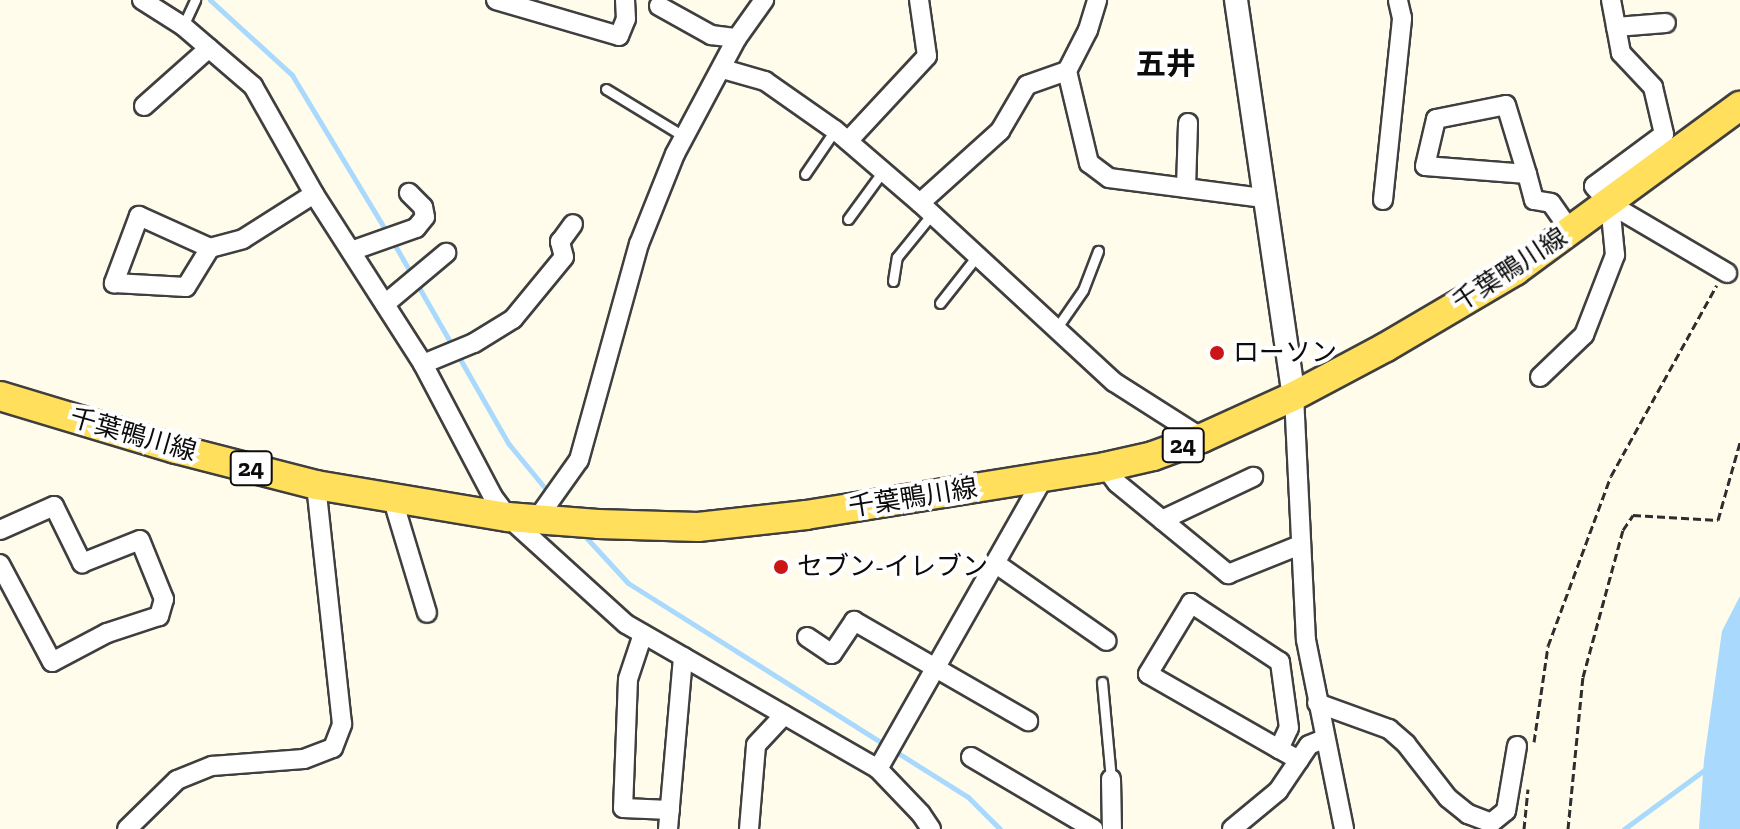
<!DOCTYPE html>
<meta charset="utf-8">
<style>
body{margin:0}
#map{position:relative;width:1740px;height:829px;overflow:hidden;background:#fffceb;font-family:"Zilla Slab","Noto Sans JP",serif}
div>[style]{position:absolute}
.water>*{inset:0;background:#a9d9fd}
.stream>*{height:5px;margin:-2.5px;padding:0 2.5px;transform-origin:2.5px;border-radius:2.5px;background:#a9d9fd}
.path>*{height:3px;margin-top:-1.5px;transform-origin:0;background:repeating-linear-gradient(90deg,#2e2e2e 0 8px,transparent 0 12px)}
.roads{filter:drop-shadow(2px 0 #3f3f3f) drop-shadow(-2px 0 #3f3f3f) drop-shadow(0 2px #3f3f3f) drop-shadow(0 -2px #3f3f3f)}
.service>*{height:9px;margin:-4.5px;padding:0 4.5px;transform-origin:4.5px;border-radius:4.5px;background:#fff}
.minor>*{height:18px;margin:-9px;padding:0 9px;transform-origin:9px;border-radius:9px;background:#fff}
.tertiary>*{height:22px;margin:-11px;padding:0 11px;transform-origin:11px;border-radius:11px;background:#fff}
.primary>*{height:28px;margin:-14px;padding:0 14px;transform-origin:14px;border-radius:14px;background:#ffdf5b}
.dots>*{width:22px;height:22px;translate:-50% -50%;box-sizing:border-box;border:4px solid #fff;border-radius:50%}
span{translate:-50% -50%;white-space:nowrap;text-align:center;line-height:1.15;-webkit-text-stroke:8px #fff;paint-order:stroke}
.shield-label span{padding:2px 6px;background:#fff;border:2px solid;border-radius:6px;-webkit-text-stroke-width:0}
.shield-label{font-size:24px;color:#0c0c0c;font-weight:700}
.street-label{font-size:26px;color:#0c0c0c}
.poi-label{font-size:26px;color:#0c0c0c}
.left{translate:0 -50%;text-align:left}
.quarter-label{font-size:30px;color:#0c0c0c;font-weight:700}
</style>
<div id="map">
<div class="water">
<i style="clip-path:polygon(1740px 596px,1740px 829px,1699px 829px,1704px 760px,1722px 631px)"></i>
</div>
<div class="stream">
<i style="left:210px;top:0;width:111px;rotate:42.4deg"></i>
<i style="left:292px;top:75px;width:186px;rotate:58.9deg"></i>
<i style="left:393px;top:242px;width:38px;rotate:60deg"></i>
<i style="left:417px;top:284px;width:183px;rotate:60.2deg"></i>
<i style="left:508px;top:443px;width:87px;rotate:50.6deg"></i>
<i style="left:582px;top:533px;width:68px;rotate:47.4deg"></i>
<i style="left:628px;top:583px;width:402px;rotate:32.2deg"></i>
<i style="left:968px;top:797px;width:45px;rotate:45deg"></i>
<i style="left:1624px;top:829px;width:103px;rotate:-36.3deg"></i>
</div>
<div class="path">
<i style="left:1534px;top:742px;width:97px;rotate:-81.7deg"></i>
<i style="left:1548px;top:646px;width:181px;rotate:-69.7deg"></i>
<i style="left:1611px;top:476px;width:218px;rotate:-61deg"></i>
<i style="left:1524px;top:829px;width:40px;rotate:-84.3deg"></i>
<i style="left:1568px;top:829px;width:153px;rotate:-84.4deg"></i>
<i style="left:1583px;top:677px;width:152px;rotate:-74.8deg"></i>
<i style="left:1623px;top:530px;width:18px;rotate:-56deg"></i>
<i style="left:1633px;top:515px;width:85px;rotate:3.4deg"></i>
<i style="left:1718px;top:520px;width:81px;rotate:-74.2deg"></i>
</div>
<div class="roads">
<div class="service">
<i style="left:183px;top:26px;width:29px;rotate:-65deg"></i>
<i style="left:606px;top:89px;width:92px;rotate:31.3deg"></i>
<i style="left:805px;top:174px;width:53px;rotate:-55.7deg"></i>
<i style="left:848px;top:219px;width:59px;rotate:-53.9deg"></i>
<i style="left:893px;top:281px;width:24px;rotate:-81deg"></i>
<i style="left:897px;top:257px;width:55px;rotate:-50.9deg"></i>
<i style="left:940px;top:303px;width:60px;rotate:-51.8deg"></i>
<i style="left:1056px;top:329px;width:47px;rotate:-55.3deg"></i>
<i style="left:1083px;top:290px;width:42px;rotate:-69deg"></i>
<i style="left:1102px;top:682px;width:97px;rotate:84.7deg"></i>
</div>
<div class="minor">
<i style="left:142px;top:0;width:49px;rotate:32.4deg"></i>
<i style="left:183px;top:26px;width:92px;rotate:40.6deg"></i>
<i style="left:253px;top:86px;width:124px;rotate:60.5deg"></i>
<i style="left:314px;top:194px;width:202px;rotate:57.3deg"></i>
<i style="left:423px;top:364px;width:150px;rotate:62.2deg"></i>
<i style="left:493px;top:497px;width:25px;rotate:53deg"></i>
<i style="left:508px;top:517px;width:159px;rotate:42.2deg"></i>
<i style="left:626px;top:624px;width:291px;rotate:29.9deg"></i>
<i style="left:878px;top:769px;width:62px;rotate:46.3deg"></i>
<i style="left:921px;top:814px;width:18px;rotate:56deg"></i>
<i style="left:496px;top:0;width:128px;rotate:16.3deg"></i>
<i style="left:619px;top:36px;width:18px;rotate:-68deg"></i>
<i style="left:626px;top:19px;width:19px;rotate:-93deg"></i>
<i style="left:659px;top:6px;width:60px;rotate:29.1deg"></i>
<i style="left:711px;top:35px;width:26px;rotate:7deg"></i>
<i style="left:1616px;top:27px;width:50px;rotate:-4.6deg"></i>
<i style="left:723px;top:69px;width:44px;rotate:15.9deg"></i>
<i style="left:765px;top:81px;width:85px;rotate:35deg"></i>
<i style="left:835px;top:130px;width:112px;rotate:40.7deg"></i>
<i style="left:920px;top:203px;width:264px;rotate:42.7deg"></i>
<i style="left:1114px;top:382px;width:104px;rotate:32.5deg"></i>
<i style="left:1067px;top:71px;width:95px;rotate:76.6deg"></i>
<i style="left:1089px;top:163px;width:25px;rotate:37deg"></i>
<i style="left:1109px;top:178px;width:156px;rotate:7.4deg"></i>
<i style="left:144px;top:106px;width:87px;rotate:-41.7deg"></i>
<i style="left:848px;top:141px;width:116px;rotate:-47.1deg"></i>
<i style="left:927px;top:56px;width:57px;rotate:-98.1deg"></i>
<i style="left:1527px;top:174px;width:102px;rotate:-175.5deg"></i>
<i style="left:1425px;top:166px;width:48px;rotate:-76.8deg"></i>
<i style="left:1436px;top:119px;width:71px;rotate:-11.3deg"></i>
<i style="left:1506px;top:105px;width:72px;rotate:73.1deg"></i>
<i style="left:1527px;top:174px;width:27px;rotate:75deg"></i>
<i style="left:1534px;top:200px;width:17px;rotate:10deg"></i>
<i style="left:1551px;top:203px;width:35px;rotate:55deg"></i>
<i style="left:1186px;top:188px;width:65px;rotate:-88.2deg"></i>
<i style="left:1383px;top:200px;width:183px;rotate:-84deg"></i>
<i style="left:1402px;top:18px;width:18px;rotate:-103deg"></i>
<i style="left:920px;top:203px;width:108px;rotate:-42deg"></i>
<i style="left:1000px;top:131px;width:53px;rotate:-59.6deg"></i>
<i style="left:1027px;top:85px;width:42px;rotate:-19.3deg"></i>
<i style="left:1067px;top:71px;width:46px;rotate:-62.9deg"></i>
<i style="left:1088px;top:30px;width:31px;rotate:-73deg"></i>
<i style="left:1610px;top:204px;width:136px;rotate:30.5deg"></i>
<i style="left:210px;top:248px;width:78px;rotate:-155.7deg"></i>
<i style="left:139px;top:216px;width:72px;rotate:110.5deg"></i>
<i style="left:114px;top:283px;width:72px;rotate:3.2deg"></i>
<i style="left:186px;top:287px;width:46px;rotate:-58.4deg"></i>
<i style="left:210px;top:248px;width:34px;rotate:-15deg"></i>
<i style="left:243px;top:239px;width:84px;rotate:-32.4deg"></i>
<i style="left:351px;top:251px;width:69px;rotate:-19.5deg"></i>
<i style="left:416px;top:228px;width:14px;rotate:-51deg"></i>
<i style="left:425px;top:217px;width:10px;rotate:-101deg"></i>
<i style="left:423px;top:207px;width:20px;rotate:-135deg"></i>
<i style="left:385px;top:304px;width:80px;rotate:-39.9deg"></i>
<i style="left:423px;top:364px;width:55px;rotate:-22.4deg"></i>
<i style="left:474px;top:343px;width:46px;rotate:-31.6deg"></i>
<i style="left:513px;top:319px;width:80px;rotate:-50.6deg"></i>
<i style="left:564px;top:257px;width:16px;rotate:-105deg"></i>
<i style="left:560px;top:242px;width:22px;rotate:-54deg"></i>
<i style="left:1540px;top:377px;width:61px;rotate:-43.7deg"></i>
<i style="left:1584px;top:335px;width:86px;rotate:-68.8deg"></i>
<i style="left:1615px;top:255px;width:51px;rotate:-95.6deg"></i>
<i style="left:1610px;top:204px;width:24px;rotate:-132deg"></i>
<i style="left:1594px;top:186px;width:87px;rotate:-36.6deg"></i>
<i style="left:1664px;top:134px;width:48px;rotate:-103.2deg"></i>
<i style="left:1653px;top:87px;width:47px;rotate:-133.3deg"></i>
<i style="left:1621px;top:53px;width:54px;rotate:-100.7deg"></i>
<i style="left:1294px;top:396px;width:244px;rotate:87.2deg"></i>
<i style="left:1306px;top:640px;width:193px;rotate:78.6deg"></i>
<i style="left:1105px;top:467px;width:20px;rotate:53deg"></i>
<i style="left:1117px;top:483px;width:144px;rotate:39.3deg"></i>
<i style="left:1228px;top:574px;width:78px;rotate:-21.9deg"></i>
<i style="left:392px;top:497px;width:121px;rotate:73.2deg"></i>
<i style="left:537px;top:519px;width:72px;rotate:-54.6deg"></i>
<i style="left:579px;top:460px;width:224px;rotate:-74.5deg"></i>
<i style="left:639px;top:244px;width:97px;rotate:-68.2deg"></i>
<i style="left:675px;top:154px;width:132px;rotate:-61.9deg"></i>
<i style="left:737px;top:38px;width:47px;rotate:-54.6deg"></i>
<i style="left:1162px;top:520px;width:101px;rotate:-25.3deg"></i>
<i style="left:0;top:530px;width:59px;rotate:-24deg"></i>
<i style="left:54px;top:506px;width:64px;rotate:63.8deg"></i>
<i style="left:82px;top:563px;width:62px;rotate:-21.6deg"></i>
<i style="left:140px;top:540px;width:64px;rotate:67.9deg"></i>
<i style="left:164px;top:599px;width:18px;rotate:106deg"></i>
<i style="left:159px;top:616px;width:55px;rotate:161.9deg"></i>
<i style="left:107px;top:633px;width:62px;rotate:152.2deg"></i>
<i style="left:52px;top:662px;width:111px;rotate:-118deg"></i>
<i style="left:995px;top:563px;width:136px;rotate:34.9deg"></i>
<i style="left:643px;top:634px;width:47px;rotate:108.4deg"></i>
<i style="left:628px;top:679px;width:129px;rotate:92.2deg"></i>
<i style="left:623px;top:808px;width:47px;rotate:2.4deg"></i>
<i style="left:807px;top:637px;width:30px;rotate:34deg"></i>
<i style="left:832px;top:654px;width:40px;rotate:-56deg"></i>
<i style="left:854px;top:621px;width:201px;rotate:29.9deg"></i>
<i style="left:1317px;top:703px;width:77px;rotate:19.9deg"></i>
<i style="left:1389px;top:729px;width:23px;rotate:41deg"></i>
<i style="left:1406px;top:744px;width:68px;rotate:52.1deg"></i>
<i style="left:1448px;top:798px;width:26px;rotate:39deg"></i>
<i style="left:1468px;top:814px;width:25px;rotate:21deg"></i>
<i style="left:1491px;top:823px;width:19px;rotate:-39deg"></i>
<i style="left:1506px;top:811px;width:66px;rotate:-80.4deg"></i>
<i style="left:1279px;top:749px;width:23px;rotate:-65deg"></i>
<i style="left:1289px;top:728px;width:67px;rotate:-97.8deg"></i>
<i style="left:1280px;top:662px;width:107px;rotate:-146.5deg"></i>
<i style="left:1191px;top:603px;width:83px;rotate:121.2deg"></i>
<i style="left:1148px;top:674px;width:151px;rotate:29.8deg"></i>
<i style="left:1279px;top:749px;width:23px;rotate:29deg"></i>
<i style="left:971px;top:757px;width:142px;rotate:30.5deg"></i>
<i style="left:878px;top:769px;width:335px;rotate:-60.4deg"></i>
<i style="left:1111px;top:779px;width:50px;rotate:88.9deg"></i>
<i style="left:127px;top:829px;width:70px;rotate:-44.4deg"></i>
<i style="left:177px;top:780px;width:38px;rotate:-22deg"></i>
<i style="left:212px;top:766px;width:92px;rotate:-4.4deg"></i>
<i style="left:304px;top:759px;width:31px;rotate:-21deg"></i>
<i style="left:333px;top:748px;width:26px;rotate:-69deg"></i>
<i style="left:342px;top:724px;width:240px;rotate:-96.2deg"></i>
<i style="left:668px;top:829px;width:173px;rotate:-85deg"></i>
<i style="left:749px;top:829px;width:84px;rotate:-85.2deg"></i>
<i style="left:756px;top:745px;width:41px;rotate:-47deg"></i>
<i style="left:1232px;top:829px;width:60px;rotate:-39.6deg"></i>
<i style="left:1278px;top:791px;width:55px;rotate:-56deg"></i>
<i style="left:1309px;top:745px;width:16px;rotate:-22deg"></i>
</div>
<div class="tertiary">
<i style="left:1236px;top:0;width:400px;rotate:81.7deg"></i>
</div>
<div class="primary">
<i style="left:0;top:396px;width:184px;rotate:16.8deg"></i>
<i style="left:176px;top:449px;width:145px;rotate:14.4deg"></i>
<i style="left:316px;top:485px;width:195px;rotate:9.5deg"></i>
<i style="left:508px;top:517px;width:90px;rotate:4.4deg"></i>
<i style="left:598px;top:524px;width:100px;rotate:1.7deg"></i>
<i style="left:698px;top:527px;width:109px;rotate:-6.3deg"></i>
<i style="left:806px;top:515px;width:303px;rotate:-9.1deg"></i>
<i style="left:1105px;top:467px;width:49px;rotate:-12.9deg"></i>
<i style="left:1153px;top:456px;width:52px;rotate:-20.2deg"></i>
<i style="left:1202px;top:438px;width:101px;rotate:-24.5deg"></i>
<i style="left:1294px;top:396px;width:104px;rotate:-28deg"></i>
<i style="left:1386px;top:347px;width:150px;rotate:-30.5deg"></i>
<i style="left:1515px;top:271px;width:279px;rotate:-36.3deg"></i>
</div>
</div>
<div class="dots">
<i style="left:1217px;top:353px;background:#ca1716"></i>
<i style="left:781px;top:567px;background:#ca1716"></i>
</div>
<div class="shield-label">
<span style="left:1183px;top:445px">24</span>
<span style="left:251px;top:468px">24</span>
</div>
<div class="street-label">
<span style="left:1510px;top:270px;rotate:-33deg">千葉鴨川線</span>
<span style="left:133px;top:435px;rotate:16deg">千葉鴨川線</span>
<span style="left:913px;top:498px;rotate:-9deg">千葉鴨川線</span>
</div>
<div class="poi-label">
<span class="left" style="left:1233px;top:353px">ローソン</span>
<span class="left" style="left:797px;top:567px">セブン-イレブン</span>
</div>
<div class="quarter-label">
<span style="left:1166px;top:64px">五井</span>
</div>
</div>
